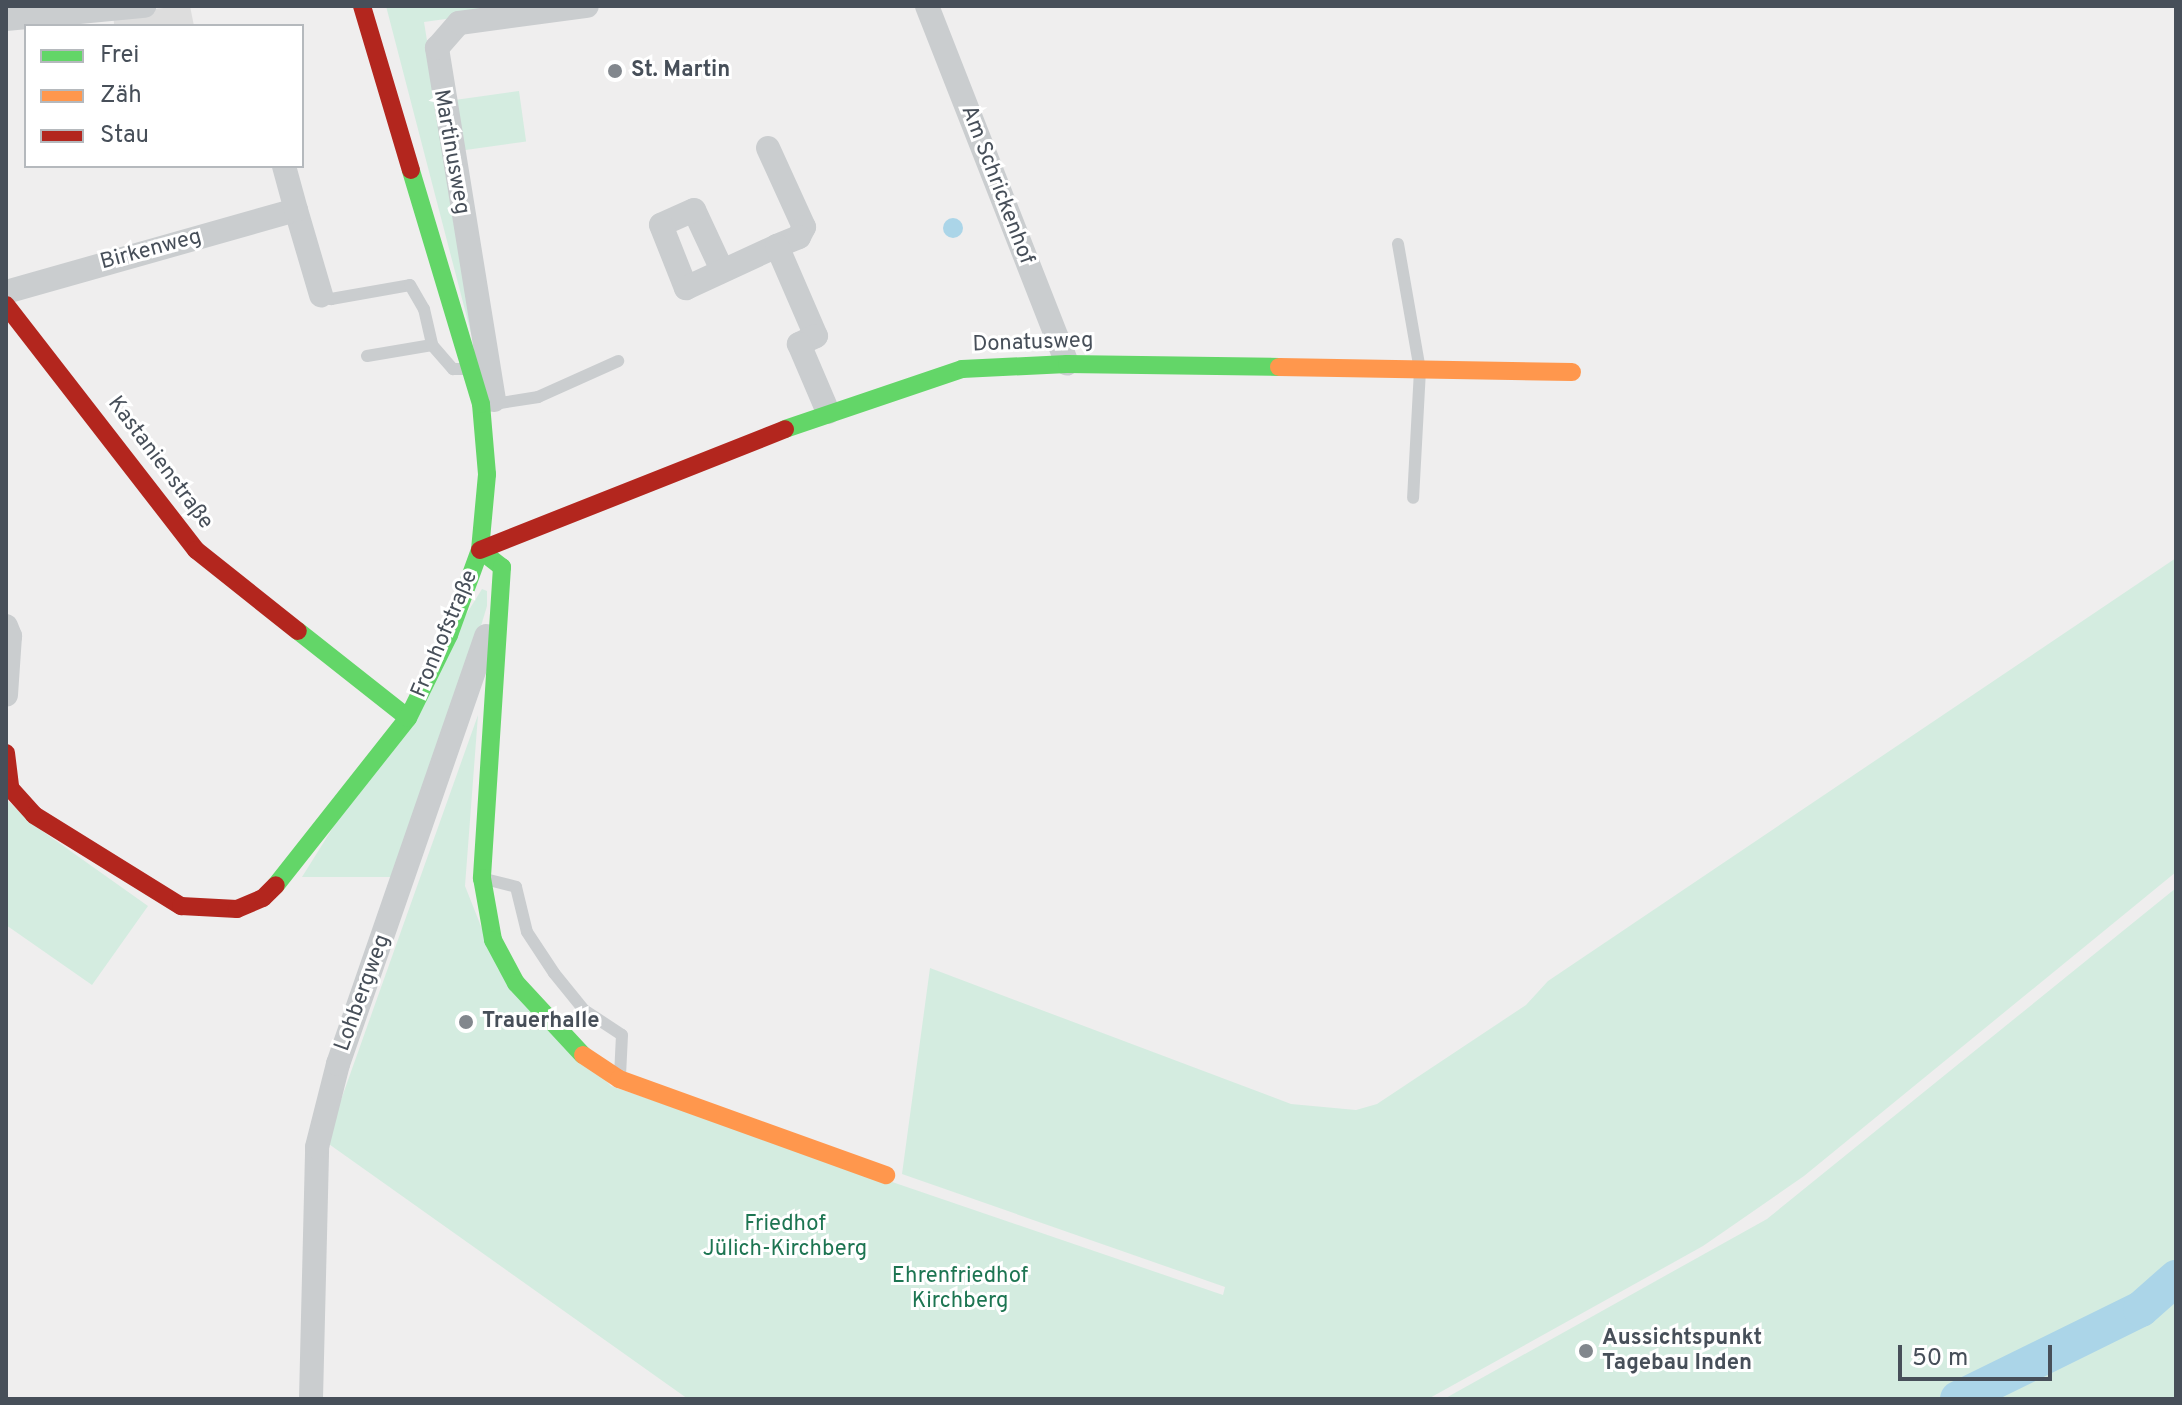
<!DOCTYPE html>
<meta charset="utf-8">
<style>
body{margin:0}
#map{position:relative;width:2182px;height:1405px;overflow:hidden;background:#efeeee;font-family:Overpass,sans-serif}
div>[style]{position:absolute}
.education>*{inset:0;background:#ddd}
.green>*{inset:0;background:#d4ece0;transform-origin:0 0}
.water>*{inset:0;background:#abd5e8}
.round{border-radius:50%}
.river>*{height:36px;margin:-18px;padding:0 18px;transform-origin:18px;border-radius:18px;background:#abd5e8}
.lane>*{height:12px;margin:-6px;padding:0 6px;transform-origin:6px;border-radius:6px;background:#cacdcf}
.street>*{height:24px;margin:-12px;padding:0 12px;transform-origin:12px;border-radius:12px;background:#cacdcf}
.fast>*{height:18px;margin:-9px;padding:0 9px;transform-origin:9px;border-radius:9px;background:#63d668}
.slow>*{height:18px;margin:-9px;padding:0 9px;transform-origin:9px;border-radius:9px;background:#ff974d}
.jam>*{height:18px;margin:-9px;padding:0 9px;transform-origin:9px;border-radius:9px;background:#b3261e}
.dots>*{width:22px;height:22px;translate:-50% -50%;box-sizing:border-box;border:4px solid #fff;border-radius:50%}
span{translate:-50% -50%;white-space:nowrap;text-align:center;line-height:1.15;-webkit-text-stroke:6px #fff;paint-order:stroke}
.poi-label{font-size:22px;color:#474f59;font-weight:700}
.left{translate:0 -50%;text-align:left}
.street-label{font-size:22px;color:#474f59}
.park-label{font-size:22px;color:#1d7552}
.frame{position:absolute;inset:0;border:8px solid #474f59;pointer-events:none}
.legend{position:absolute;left:24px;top:24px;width:280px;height:144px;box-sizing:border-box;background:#fff;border:2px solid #b5b9bd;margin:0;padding:10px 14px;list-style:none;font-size:24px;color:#474f59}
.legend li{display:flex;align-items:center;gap:16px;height:40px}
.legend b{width:40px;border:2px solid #b5b9bd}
.scale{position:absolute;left:1898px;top:1345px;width:154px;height:36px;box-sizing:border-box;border:4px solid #474f59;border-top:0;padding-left:10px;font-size:24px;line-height:28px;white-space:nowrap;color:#474f59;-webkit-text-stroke:6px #fff;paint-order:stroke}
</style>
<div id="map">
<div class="education">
<i style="clip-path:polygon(184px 6px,190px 6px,194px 26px,107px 26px,114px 24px,113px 13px)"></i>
</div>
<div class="green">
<i style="clip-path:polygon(386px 6px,539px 6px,424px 22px,479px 364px)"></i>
<i style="left:519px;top:91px;width:51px;height:63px;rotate:82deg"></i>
<i style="clip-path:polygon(2176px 558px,2176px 872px,1804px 1176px,1703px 1246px,1428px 1399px,688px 1399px,326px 1142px,478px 715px,465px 886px,498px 969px,611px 1086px,1223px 1295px,1225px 1287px,902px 1174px,930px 968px,1291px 1104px,1356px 1110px,1377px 1104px,1526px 1005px,1548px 981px)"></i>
<i style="clip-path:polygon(482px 589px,487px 591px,487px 606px,468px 669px,393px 877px,302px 877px)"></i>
<i style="clip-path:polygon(6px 799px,31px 823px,148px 906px,92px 985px,6px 925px)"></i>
<i style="clip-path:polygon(2176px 888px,2176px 1399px,1444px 1399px,1767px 1219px)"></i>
</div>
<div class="water">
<i class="round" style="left:943px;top:218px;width:20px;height:20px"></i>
</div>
<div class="river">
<i style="left:1958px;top:1399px;width:204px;rotate:-26.2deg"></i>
<i style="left:2141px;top:1309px;width:47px;rotate:-41.5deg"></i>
</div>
<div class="lane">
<i style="left:1398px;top:244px;width:128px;rotate:80.1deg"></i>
<i style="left:1420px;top:370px;width:128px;rotate:93.1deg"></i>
<i style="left:321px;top:295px;width:11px;rotate:22deg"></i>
<i style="left:331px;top:299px;width:80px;rotate:-10deg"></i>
<i style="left:410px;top:285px;width:28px;rotate:60deg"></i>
<i style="left:424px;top:309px;width:37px;rotate:77deg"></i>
<i style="left:367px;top:356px;width:66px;rotate:-9.6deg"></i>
<i style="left:432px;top:345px;width:32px;rotate:49deg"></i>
<i style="left:453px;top:369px;width:14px"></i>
<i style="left:494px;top:404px;width:45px;rotate:-9deg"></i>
<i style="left:538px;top:397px;width:88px;rotate:-24.2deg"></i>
<i style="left:485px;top:879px;width:32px;rotate:14deg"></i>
<i style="left:516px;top:887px;width:46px;rotate:76.3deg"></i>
<i style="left:527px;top:932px;width:49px;rotate:56.6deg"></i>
<i style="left:554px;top:973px;width:48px;rotate:51deg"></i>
<i style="left:584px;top:1010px;width:45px;rotate:33.3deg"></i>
<i style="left:622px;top:1035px;width:41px;rotate:92.8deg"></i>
</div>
<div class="street">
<i style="left:927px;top:6px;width:384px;rotate:68.6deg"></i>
<i style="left:6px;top:19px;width:139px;rotate:-5.4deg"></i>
<i style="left:768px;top:148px;width:87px;rotate:65.5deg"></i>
<i style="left:804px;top:227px;width:11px;rotate:117deg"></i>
<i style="left:799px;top:237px;width:24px;rotate:158deg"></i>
<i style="left:296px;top:210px;width:89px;rotate:73.6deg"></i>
<i style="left:722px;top:270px;width:66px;rotate:-115deg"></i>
<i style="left:694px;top:210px;width:36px;rotate:156deg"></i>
<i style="left:661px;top:225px;width:68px;rotate:68.4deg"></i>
<i style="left:686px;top:288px;width:100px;rotate:-24.8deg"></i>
<i style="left:777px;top:246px;width:98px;rotate:66.6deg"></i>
<i style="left:816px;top:336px;width:19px;rotate:155deg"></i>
<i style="left:799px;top:344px;width:74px;rotate:66.9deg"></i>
<i style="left:6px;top:292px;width:301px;rotate:-15.8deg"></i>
<i style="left:296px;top:210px;width:46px;rotate:-105.3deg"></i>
<i style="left:494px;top:400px;width:357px;rotate:-99.2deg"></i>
<i style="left:437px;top:48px;width:33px;rotate:-49deg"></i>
<i style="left:459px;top:23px;width:129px;rotate:-7.6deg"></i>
<i style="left:6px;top:626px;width:11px;rotate:68deg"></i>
<i style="left:10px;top:636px;width:59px;rotate:93.9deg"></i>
<i style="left:311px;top:1399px;width:252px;rotate:-88.6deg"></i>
<i style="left:317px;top:1147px;width:86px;rotate:-75.8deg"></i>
<i style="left:338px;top:1064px;width:453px;rotate:-70.9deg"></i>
</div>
<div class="fast">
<i style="left:785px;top:429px;width:187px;rotate:-18.7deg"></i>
<i style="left:962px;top:369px;width:105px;rotate:-2.7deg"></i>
<i style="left:1067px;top:364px;width:212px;rotate:0.8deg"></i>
<i style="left:480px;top:550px;width:28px;rotate:38deg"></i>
<i style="left:502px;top:567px;width:312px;rotate:93.7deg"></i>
<i style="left:482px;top:878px;width:63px;rotate:79.9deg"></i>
<i style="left:493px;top:940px;width:49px;rotate:61.9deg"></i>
<i style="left:516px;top:983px;width:98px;rotate:47.1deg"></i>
<i style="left:298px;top:631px;width:140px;rotate:38.3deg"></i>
<i style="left:276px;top:885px;width:213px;rotate:-51.7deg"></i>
<i style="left:408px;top:718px;width:93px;rotate:-63.7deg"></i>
<i style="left:449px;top:635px;width:90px;rotate:-70deg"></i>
<i style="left:480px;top:550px;width:76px;rotate:-84.7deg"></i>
<i style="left:487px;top:474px;width:70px;rotate:-94.9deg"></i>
<i style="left:481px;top:404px;width:244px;rotate:-106.7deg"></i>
</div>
<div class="slow">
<i style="left:1279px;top:367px;width:293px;rotate:1deg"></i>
<i style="left:583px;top:1055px;width:43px;rotate:33.7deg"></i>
<i style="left:619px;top:1079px;width:284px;rotate:19.8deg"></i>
</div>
<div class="jam">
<i style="left:362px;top:6px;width:171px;rotate:73.4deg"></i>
<i style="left:6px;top:305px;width:310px;rotate:52.2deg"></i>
<i style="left:196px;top:550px;width:130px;rotate:38.5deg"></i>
<i style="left:480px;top:550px;width:328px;rotate:-21.6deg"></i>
<i style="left:6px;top:753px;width:35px;rotate:83deg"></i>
<i style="left:10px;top:788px;width:36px;rotate:48deg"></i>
<i style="left:34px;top:815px;width:173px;rotate:31.8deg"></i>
<i style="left:181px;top:906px;width:56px;rotate:3.1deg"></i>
<i style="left:237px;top:909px;width:28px;rotate:-23deg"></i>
<i style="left:263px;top:898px;width:18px;rotate:-45deg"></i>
</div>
<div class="dots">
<i style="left:615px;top:71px;background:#82878d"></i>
<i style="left:466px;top:1022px;background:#82878d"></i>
<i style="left:1586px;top:1351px;background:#82878d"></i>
</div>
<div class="poi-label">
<span class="left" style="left:631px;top:71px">St. Martin</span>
<span class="left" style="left:482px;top:1022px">Trauerhalle</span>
<span class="left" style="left:1602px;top:1351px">Aussichtspunkt<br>Tagebau Inden</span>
</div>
<div class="street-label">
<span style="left:451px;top:152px;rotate:80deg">Martinusweg</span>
<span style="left:997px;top:185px;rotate:69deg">Am Schrickenhof</span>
<span style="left:151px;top:250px;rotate:-15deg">Birkenweg</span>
<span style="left:1033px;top:343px;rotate:-2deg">Donatusweg</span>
<span style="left:160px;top:463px;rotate:53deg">Kastanienstraße</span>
<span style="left:445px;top:634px;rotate:-67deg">Fronhofstraße</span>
<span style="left:363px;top:993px;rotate:-70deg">Lohbergweg</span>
</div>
<div class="park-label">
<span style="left:785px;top:1237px">Friedhof<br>Jülich-Kirchberg</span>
<span style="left:960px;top:1289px">Ehrenfriedhof<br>Kirchberg</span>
</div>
<div class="frame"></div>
<ul class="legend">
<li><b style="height:10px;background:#63d668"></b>Frei</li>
<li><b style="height:10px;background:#ff974d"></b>Zäh</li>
<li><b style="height:10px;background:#b3261e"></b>Stau</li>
</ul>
<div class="scale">50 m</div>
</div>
